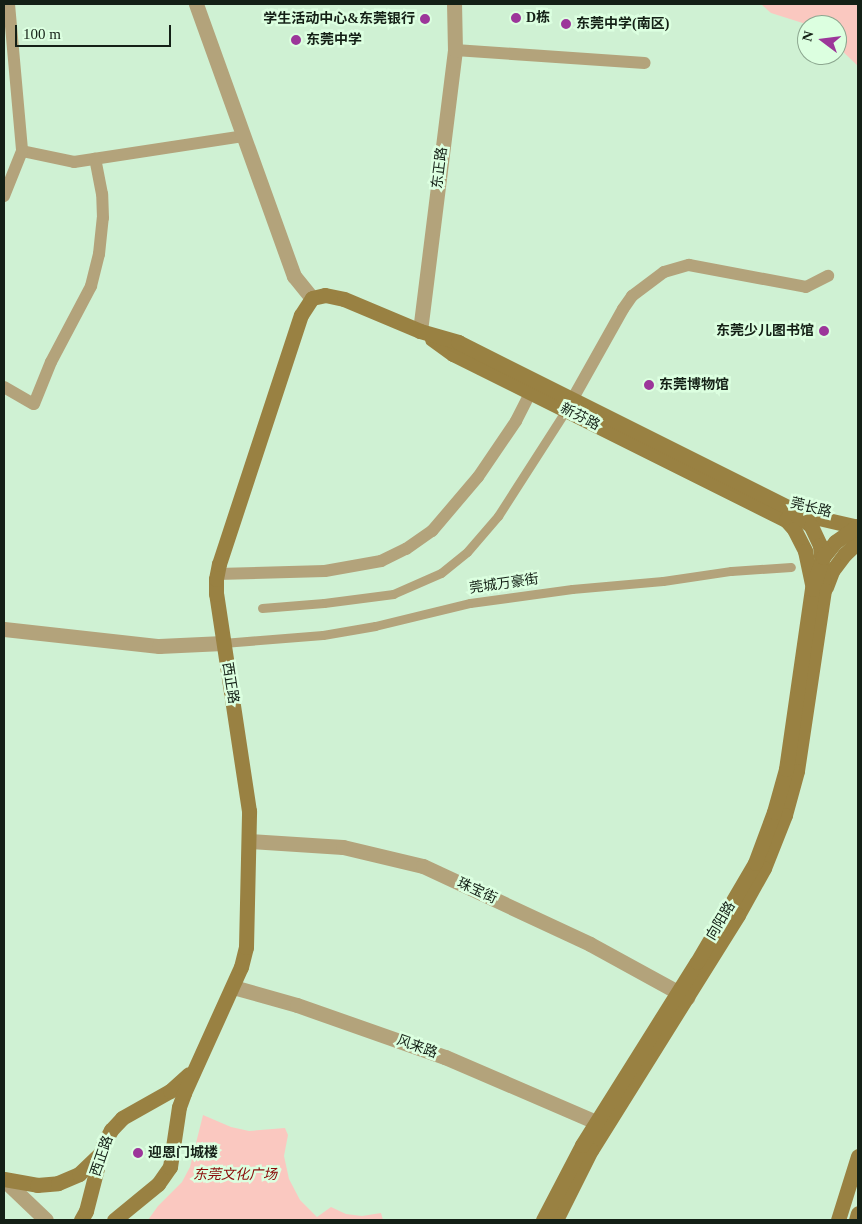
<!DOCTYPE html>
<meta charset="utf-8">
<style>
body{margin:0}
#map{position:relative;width:862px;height:1224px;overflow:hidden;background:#cff1d3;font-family:"Times New Roman","Noto Sans SC",serif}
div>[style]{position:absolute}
.green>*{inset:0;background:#fac8c0}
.pedestrian>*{height:9px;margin:-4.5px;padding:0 4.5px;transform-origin:4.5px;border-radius:4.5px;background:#b3a37b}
.minor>*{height:12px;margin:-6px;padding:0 6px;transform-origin:6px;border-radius:6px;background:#b3a37b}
.tertiary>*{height:15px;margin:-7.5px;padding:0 7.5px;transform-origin:7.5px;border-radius:7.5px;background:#b3a37b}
.secondary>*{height:15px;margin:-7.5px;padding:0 7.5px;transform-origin:7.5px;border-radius:7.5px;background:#998142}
.dots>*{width:14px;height:14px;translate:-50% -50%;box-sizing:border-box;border:2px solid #dcffe0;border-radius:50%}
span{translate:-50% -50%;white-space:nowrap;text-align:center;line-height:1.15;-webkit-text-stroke:5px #dcffe0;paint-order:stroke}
.poi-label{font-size:14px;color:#142016;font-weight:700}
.left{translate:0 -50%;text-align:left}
.right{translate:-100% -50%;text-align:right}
.street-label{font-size:14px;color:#142016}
.park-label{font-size:14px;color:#8a0a08;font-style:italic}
.frame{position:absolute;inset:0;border:5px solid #142016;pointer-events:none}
.north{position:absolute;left:797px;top:15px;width:50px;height:50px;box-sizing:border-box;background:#dcffe0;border:1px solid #8ca68f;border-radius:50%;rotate:285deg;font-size:14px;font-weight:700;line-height:20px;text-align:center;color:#142016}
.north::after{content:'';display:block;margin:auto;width:18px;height:22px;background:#9c369a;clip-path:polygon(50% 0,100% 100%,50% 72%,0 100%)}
.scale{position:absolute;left:15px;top:25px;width:156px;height:22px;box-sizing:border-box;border:2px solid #142016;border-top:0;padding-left:6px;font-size:15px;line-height:18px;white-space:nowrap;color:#142016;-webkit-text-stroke:4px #dcffe0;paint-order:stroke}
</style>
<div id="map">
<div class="green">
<i style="clip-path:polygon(761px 4px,858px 4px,858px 66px,837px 46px,837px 25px,809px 25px,771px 13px)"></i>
<i style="clip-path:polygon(203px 1115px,231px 1127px,249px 1131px,285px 1128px,288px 1135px,284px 1156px,289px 1179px,300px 1200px,317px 1217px,331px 1207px,346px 1214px,362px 1216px,381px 1213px,383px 1220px,148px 1220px,158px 1206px,182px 1182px,190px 1167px)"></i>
</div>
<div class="pedestrian">
<i style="left:262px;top:608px;width:62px;rotate:-4.6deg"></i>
<i style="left:324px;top:603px;width:70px;rotate:-7.4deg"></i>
<i style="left:393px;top:594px;width:52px;rotate:-23.6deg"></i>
<i style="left:441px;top:573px;width:33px;rotate:-39deg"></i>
<i style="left:467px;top:552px;width:48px;rotate:-49.3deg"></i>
<i style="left:498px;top:516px;width:126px;rotate:-57.3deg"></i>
<i style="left:223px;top:643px;width:100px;rotate:-4.6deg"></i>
<i style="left:323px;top:635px;width:53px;rotate:-9.8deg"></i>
<i style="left:375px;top:626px;width:98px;rotate:-13.6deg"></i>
<i style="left:470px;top:603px;width:103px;rotate:-7.8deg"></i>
<i style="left:572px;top:589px;width:91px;rotate:-5deg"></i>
<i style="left:663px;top:581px;width:69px;rotate:-8.4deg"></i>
<i style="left:731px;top:571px;width:60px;rotate:-3.8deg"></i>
</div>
<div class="minor">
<i style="left:9px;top:4px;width:148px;rotate:84.9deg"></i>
<i style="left:22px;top:151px;width:53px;rotate:11.9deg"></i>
<i style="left:74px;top:162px;width:171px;rotate:-8.7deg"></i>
<i style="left:455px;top:50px;width:190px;rotate:3.9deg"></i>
<i style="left:4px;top:196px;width:48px;rotate:-68.2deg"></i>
<i style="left:4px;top:387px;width:34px;rotate:30deg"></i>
<i style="left:34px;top:404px;width:45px;rotate:-68deg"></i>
<i style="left:51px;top:362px;width:86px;rotate:-62.2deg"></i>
<i style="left:91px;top:286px;width:33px;rotate:-76deg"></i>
<i style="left:99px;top:254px;width:36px;rotate:-84deg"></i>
<i style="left:103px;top:218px;width:24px;rotate:-92deg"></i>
<i style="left:102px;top:194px;width:36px;rotate:-101deg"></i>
<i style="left:572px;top:400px;width:104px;rotate:-60.7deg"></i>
<i style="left:623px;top:309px;width:16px;rotate:-55deg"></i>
<i style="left:632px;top:296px;width:40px;rotate:-37deg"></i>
<i style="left:664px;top:272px;width:26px;rotate:-16deg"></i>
<i style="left:689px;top:265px;width:119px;rotate:10.6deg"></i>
<i style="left:806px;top:287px;width:25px;rotate:-27deg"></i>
<i style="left:217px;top:574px;width:108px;rotate:-1.6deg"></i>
<i style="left:325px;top:571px;width:57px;rotate:-10.1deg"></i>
<i style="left:381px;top:561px;width:28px;rotate:-26deg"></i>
<i style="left:406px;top:549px;width:32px;rotate:-35deg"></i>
<i style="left:432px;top:531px;width:71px;rotate:-49.6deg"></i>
<i style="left:478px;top:477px;width:68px;rotate:-55.8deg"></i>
<i style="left:516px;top:421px;width:39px;rotate:-63deg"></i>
</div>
<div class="tertiary">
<i style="left:196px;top:4px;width:289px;rotate:70.2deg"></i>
<i style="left:294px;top:276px;width:28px;rotate:51deg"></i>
<i style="left:420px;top:331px;width:283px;rotate:-82.9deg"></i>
<i style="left:455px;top:50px;width:46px;rotate:-91.2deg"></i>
<i style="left:4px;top:629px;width:156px;rotate:6.3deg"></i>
<i style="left:159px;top:646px;width:64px;rotate:-2.7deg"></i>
<i style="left:250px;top:841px;width:93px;rotate:3.7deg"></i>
<i style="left:343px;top:847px;width:82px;rotate:13.4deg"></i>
<i style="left:423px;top:866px;width:184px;rotate:25deg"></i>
<i style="left:590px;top:944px;width:111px;rotate:28.7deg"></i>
<i style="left:233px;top:987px;width:66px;rotate:15.7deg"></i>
<i style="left:297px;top:1005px;width:157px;rotate:19.4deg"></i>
<i style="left:445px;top:1057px;width:164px;rotate:23.3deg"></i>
<i style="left:4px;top:1180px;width:58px;rotate:43.6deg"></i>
</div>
<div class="secondary">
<i style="left:432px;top:339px;width:26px;rotate:36deg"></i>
<i style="left:453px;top:354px;width:372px;rotate:26.5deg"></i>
<i style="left:786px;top:520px;width:12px;rotate:48deg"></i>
<i style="left:794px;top:529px;width:25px;rotate:63deg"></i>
<i style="left:805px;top:551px;width:35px;rotate:78deg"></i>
<i style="left:797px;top:513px;width:63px;rotate:12.9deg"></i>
<i style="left:826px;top:587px;width:17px;rotate:-69deg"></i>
<i style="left:832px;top:571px;width:21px;rotate:-53deg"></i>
<i style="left:845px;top:554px;width:18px;rotate:-43deg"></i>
<i style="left:4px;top:1179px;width:34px;rotate:10deg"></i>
<i style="left:37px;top:1185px;width:21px;rotate:-5deg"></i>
<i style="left:58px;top:1183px;width:23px;rotate:-23deg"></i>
<i style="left:79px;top:1174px;width:28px;rotate:-44deg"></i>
<i style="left:81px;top:1220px;width:10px;rotate:-61deg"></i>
<i style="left:86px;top:1211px;width:68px;rotate:-75.6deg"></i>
<i style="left:103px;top:1145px;width:17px;rotate:-62deg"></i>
<i style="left:111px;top:1130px;width:16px;rotate:-47deg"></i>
<i style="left:122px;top:1118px;width:55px;rotate:-29.4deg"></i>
<i style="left:170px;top:1091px;width:25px;rotate:-42deg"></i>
<i style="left:114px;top:1220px;width:57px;rotate:-39.3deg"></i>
<i style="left:158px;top:1184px;width:21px;rotate:-55deg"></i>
<i style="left:170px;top:1167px;width:61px;rotate:-81.5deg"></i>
<i style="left:179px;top:1107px;width:15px;rotate:-70deg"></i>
<i style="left:184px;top:1093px;width:138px;rotate:-65.7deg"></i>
<i style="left:241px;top:967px;width:21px;rotate:-76deg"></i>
<i style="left:246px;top:947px;width:136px;rotate:-88.7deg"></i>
<i style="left:249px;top:811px;width:219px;rotate:-98.6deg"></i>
<i style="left:216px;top:594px;width:15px;rotate:-90deg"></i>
<i style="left:216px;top:579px;width:15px;rotate:-79deg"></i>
<i style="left:219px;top:564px;width:262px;rotate:-71.8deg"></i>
<i style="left:301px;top:315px;width:20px;rotate:-57deg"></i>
<i style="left:312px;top:298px;width:13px;rotate:-13deg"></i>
<i style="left:325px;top:295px;width:19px;rotate:12deg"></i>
<i style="left:344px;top:299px;width:82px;rotate:22.8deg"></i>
<i style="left:420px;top:331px;width:40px;rotate:16deg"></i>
<i style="left:458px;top:342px;width:368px;rotate:26.6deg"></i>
<i style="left:787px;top:507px;width:31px;rotate:38deg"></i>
<i style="left:811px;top:526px;width:21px;rotate:65deg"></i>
<i style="left:820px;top:545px;width:45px;rotate:84.9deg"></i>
<i style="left:824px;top:590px;width:183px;rotate:98.5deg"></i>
<i style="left:797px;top:771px;width:46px;rotate:105.3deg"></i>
<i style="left:785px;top:815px;width:57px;rotate:111.6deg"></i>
<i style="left:764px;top:868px;width:54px;rotate:119deg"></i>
<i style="left:738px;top:915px;width:277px;rotate:122deg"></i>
<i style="left:591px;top:1150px;width:78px;rotate:116.6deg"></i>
<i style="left:543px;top:1220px;width:85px;rotate:-62.5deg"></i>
<i style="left:582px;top:1145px;width:216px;rotate:-57.9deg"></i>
<i style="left:697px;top:962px;width:115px;rotate:-59.6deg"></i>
<i style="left:755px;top:863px;width:54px;rotate:-69.6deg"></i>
<i style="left:774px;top:812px;width:45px;rotate:-74.4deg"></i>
<i style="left:786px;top:769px;width:182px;rotate:-81.8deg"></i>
<i style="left:812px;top:589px;width:34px;rotate:-71deg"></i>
<i style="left:823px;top:557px;width:19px;rotate:-51deg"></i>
<i style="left:835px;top:542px;width:28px;rotate:-35deg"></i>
<i style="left:838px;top:1220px;width:67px;rotate:-72.6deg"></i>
<i style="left:856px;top:1220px;width:7px;rotate:-74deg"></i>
</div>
<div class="dots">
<i style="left:516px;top:18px;background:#9c369a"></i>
<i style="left:425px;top:19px;background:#9c369a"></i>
<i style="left:566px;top:24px;background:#9c369a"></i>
<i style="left:296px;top:40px;background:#9c369a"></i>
<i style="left:824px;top:331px;background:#9c369a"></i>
<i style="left:649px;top:385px;background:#9c369a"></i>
<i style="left:138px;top:1153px;background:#9c369a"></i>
</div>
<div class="poi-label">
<span class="left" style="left:526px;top:18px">D栋</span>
<span class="right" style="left:415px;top:19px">学生活动中心&amp;东莞银行</span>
<span class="left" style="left:576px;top:24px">东莞中学(南区)</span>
<span class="left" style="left:306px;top:40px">东莞中学</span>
<span class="right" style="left:814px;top:331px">东莞少儿图书馆</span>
<span class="left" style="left:659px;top:385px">东莞博物馆</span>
<span class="left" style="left:148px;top:1153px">迎恩门城楼</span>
</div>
<div class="street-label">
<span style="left:440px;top:168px;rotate:-83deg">东正路</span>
<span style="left:580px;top:417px;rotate:27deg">新芬路</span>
<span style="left:811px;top:508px;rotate:14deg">莞长路</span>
<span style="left:504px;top:584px;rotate:-8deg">莞城万豪街</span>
<span style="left:230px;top:683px;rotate:81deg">西正路</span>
<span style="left:477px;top:891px;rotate:25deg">珠宝街</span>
<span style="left:721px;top:921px;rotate:-59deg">向阳路</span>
<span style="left:417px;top:1047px;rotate:20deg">风来路</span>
<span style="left:102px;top:1156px;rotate:-71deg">西正路</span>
</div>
<div class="park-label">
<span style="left:235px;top:1175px">东莞文化广场</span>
</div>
<div class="frame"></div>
<div class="north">N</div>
<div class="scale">100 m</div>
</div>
